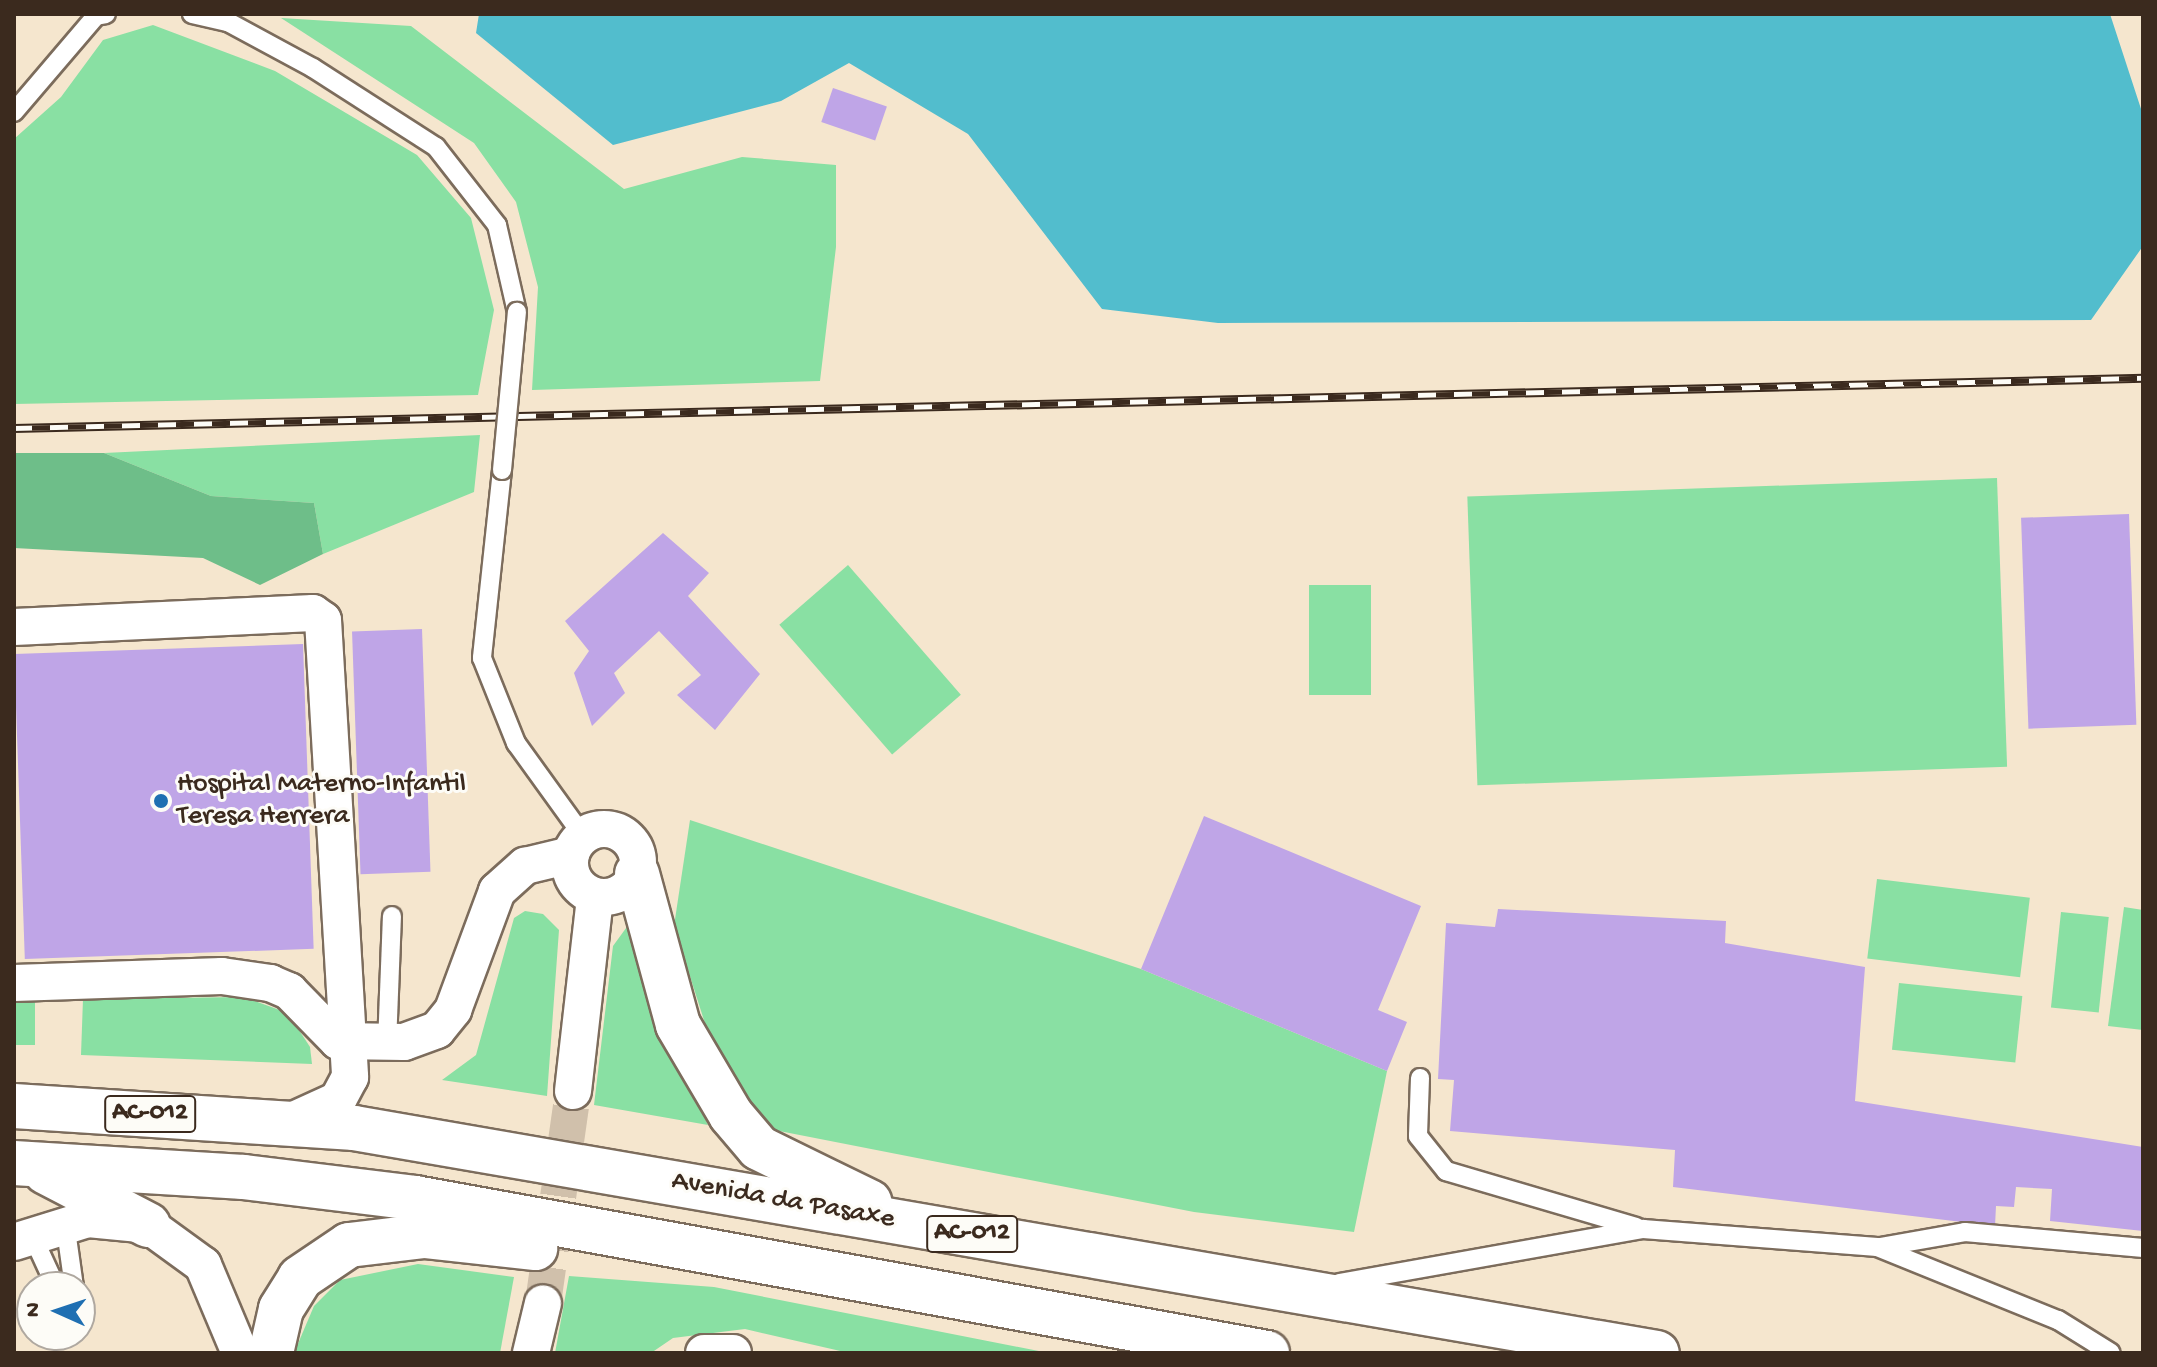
<!DOCTYPE html>
<style>
body{margin:0}
#map{position:relative;width:2157px;height:1367px;overflow:hidden;background:#f5e6ce;font-family:"Gochi Hand",sans-serif}
div>[style]{position:absolute}
.green>*{inset:0;background:#89e0a3;transform-origin:0 0}
.forest>*{inset:0;background:#6ebe89}
.water>*{inset:0;background:#52bdcd}
.building>*{inset:0;background:#bfa5e7;transform-origin:0 0}
.street-tunnel>*{height:36px;margin-top:-18px;transform-origin:0;background:repeating-linear-gradient(90deg,#d0c0ab 0 36px,transparent 0 54px)}
.roads{filter:drop-shadow(2px 0 #7c6c5c) drop-shadow(-2px 0 #7c6c5c) drop-shadow(0 2px #7c6c5c) drop-shadow(0 -2px #7c6c5c)}
.lane>*{height:18px;margin:-9px;padding:0 9px;transform-origin:9px;border-radius:9px;background:#fff}
.street>*{height:36px;margin:-18px;padding:0 18px;transform-origin:18px;border-radius:18px;background:#fff}
.street>.ring{margin:-18px;padding:0;box-sizing:content-box;background:none;border:36px solid #fff;border-radius:50%}
.primary>*{height:44px;margin:-22px;padding:0 22px;transform-origin:22px;border-radius:22px;background:#fff}
.rail>*{height:9px;margin-top:-4.5px;transform-origin:0;background:repeating-linear-gradient(90deg,#fdfcf7 0 18px,#3b2a1e 0 36px);box-sizing:border-box;border-block:2px solid #3b2a1e}
.bridges{filter:drop-shadow(2px 0 #7c6c5c) drop-shadow(-2px 0 #7c6c5c) drop-shadow(0 2px #7c6c5c) drop-shadow(0 -2px #7c6c5c)}
.lane-bridge>*{height:18px;margin:-9px;padding:0 9px;transform-origin:9px;border-radius:9px;background:#fff}
.dots>*{width:22px;height:22px;translate:-50% -50%;box-sizing:border-box;border:4px solid #fdfcf7;border-radius:50%}
span{translate:-50% -50%;white-space:nowrap;text-align:center;line-height:1.15;-webkit-text-stroke:6px #fdfcf7;paint-order:stroke}
.shield-label span{padding:2px 6px;background:#fdfcf7;border:2px solid;border-radius:6px;-webkit-text-stroke-width:0}
.shield-label{font-size:26px;color:#3b2a1e;font-weight:700}
.poi-label{font-size:28px;color:#3b2a1e}
.left{translate:0 -50%;text-align:left}
.street-label{font-size:28px;color:#3b2a1e}
.frame{position:absolute;inset:0;border:16px solid #3b2a1e;pointer-events:none}
.north{position:absolute;left:16px;top:1271px;width:80px;height:80px;box-sizing:border-box;background:#fdfcf7;border:2px solid #afa8a0;border-radius:50%;rotate:273deg;font-size:22px;font-weight:700;line-height:32px;text-align:center;color:#3b2a1e}
.north::after{content:'';display:block;margin:auto;width:28px;height:36px;background:#1f6fb2;clip-path:polygon(50% 0,100% 100%,50% 72%,0 100%)}
</style>
<div id="map">
<div class="green">
<i style="clip-path:polygon(281px 18px,411px 26px,624px 189px,742px 157px,836px 165px,836px 247px,820px 381px,532px 390px,538px 287px,516px 202px,474px 143px)"></i>
<i style="clip-path:polygon(153px 25px,275px 71px,417px 155px,471px 218px,494px 310px,478px 395px,14px 404px,14px 139px,61px 97px,103px 40px)"></i>
<i style="clip-path:polygon(480px 435px,474px 492px,323px 554px,314px 503px,211px 496px,104px 453px)"></i>
<i style="left:1997px;top:478px;width:289px;height:530px;rotate:88deg"></i>
<i style="left:848px;top:565px;width:172px;height:91px;rotate:49deg"></i>
<i style="left:1309px;top:585px;width:62px;height:110px"></i>
<i style="clip-path:polygon(690px 820px,1141px 969px,1387px 1071px,1354px 1232px,1194px 1212px,769px 1129px,716px 1058px,674px 926px)"></i>
<i style="left:1877px;top:879px;width:154px;height:80px;rotate:7deg"></i>
<i style="clip-path:polygon(2124px 907px,2143px 910px,2143px 1030px,2108px 1026px)"></i>
<i style="clip-path:polygon(525px 911px,543px 914px,559px 930px,547px 1096px,442px 1080px,476px 1055px,514px 918px)"></i>
<i style="left:2061px;top:912px;width:48px;height:96px;rotate:6deg"></i>
<i style="clip-path:polygon(629px 924px,656px 1015px,708px 1125px,594px 1105px,613px 946px)"></i>
<i style="left:1899px;top:983px;width:124px;height:67px;rotate:6deg"></i>
<i style="clip-path:polygon(244px 997px,288px 1013px,310px 1047px,312px 1064px,81px 1055px,83px 999px)"></i>
<i style="left:14px;top:1000px;width:21px;height:45px"></i>
<i style="clip-path:polygon(418px 1264px,514px 1277px,500px 1353px,294px 1353px,314px 1306px,340px 1280px)"></i>
<i style="clip-path:polygon(569px 1276px,714px 1287px,1049px 1353px,849px 1353px,745px 1329px,673px 1338px,651px 1353px,555px 1353px)"></i>
</div>
<div class="forest">
<i style="clip-path:polygon(14px 453px,104px 453px,211px 496px,314px 503px,323px 554px,260px 585px,203px 558px,14px 548px)"></i>
</div>
<div class="water">
<i style="clip-path:polygon(479px 14px,2110px 14px,2143px 115px,2143px 246px,2091px 320px,1218px 323px,1102px 309px,968px 134px,849px 63px,781px 101px,613px 145px,476px 33px)"></i>
</div>
<div class="building">
<i style="left:833px;top:88px;width:57px;height:36px;rotate:19deg"></i>
<i style="left:2129px;top:514px;width:211px;height:108px;rotate:88deg"></i>
<i style="clip-path:polygon(663px 533px,709px 573px,688px 596px,760px 674px,715px 730px,677px 695px,701px 675px,659px 631px,614px 673px,625px 693px,592px 726px,574px 673px,589px 651px,565px 621px)"></i>
<i style="left:422px;top:629px;width:243px;height:70px;rotate:88deg"></i>
<i style="left:303px;top:644px;width:305px;height:289px;rotate:88deg"></i>
<i style="clip-path:polygon(1204px 816px,1421px 906px,1378px 1010px,1407px 1022px,1387px 1071px,1141px 969px)"></i>
<i style="clip-path:polygon(1498px 909px,1726px 921px,1725px 943px,1865px 967px,1855px 1101px,2143px 1147px,2143px 1231px,2050px 1221px,2052px 1189px,2016px 1187px,2014px 1207px,1996px 1206px,1995px 1226px,1673px 1187px,1675px 1150px,1450px 1131px,1454px 1080px,1438px 1079px,1446px 923px,1495px 927px)"></i>
</div>
<div class="street-tunnel">
<i style="left:543px;top:1303px;width:214px;rotate:-81.9deg"></i>
</div>
<div class="roads">
<div class="lane">
<i style="left:192px;top:14px;width:37px;rotate:13deg"></i>
<i style="left:228px;top:22px;width:97px;rotate:28.4deg"></i>
<i style="left:313px;top:68px;width:146px;rotate:32.7deg"></i>
<i style="left:436px;top:147px;width:99px;rotate:52deg"></i>
<i style="left:497px;top:225px;width:89px;rotate:77.1deg"></i>
<i style="left:14px;top:112px;width:126px;rotate:-49.5deg"></i>
<i style="left:96px;top:16px;width:10px;rotate:-11deg"></i>
<i style="left:502px;top:470px;width:189px;rotate:96.1deg"></i>
<i style="left:482px;top:658px;width:92px;rotate:68.2deg"></i>
<i style="left:516px;top:743px;width:115px;rotate:54.2deg"></i>
<i style="left:387px;top:1045px;width:129px;rotate:-87.8deg"></i>
<i style="left:1420px;top:1078px;width:58px;rotate:92deg"></i>
<i style="left:1418px;top:1136px;width:45px;rotate:51.3deg"></i>
<i style="left:1446px;top:1171px;width:198px;rotate:16.4deg"></i>
<i style="left:65px;top:1223px;width:65px;rotate:82deg"></i>
<i style="left:33px;top:1237px;width:55px;rotate:65.3deg"></i>
<i style="left:1880px;top:1247px;width:86px;rotate:-10deg"></i>
<i style="left:1965px;top:1232px;width:179px;rotate:5.1deg"></i>
<i style="left:1339px;top:1283px;width:309px;rotate:-10.1deg"></i>
<i style="left:1643px;top:1229px;width:235px;rotate:4.4deg"></i>
<i style="left:1877px;top:1247px;width:195px;rotate:22deg"></i>
<i style="left:2058px;top:1320px;width:62px;rotate:31.9deg"></i>
</div>
<div class="street">
<i style="left:14px;top:627px;width:299px;rotate:-2.7deg"></i>
<i style="left:313px;top:613px;width:12px;rotate:35deg"></i>
<i style="left:323px;top:620px;width:458px;rotate:86.6deg"></i>
<i style="left:350px;top:1077px;width:26px;rotate:118deg"></i>
<i style="left:338px;top:1100px;width:56px;rotate:155.7deg"></i>
<i class="ring" style="left:570px;top:829px;width:32px;height:32px"></i>
<i style="left:14px;top:983px;width:208px;rotate:-1.9deg"></i>
<i style="left:222px;top:976px;width:49px;rotate:8.3deg"></i>
<i style="left:270px;top:983px;width:21px;rotate:23deg"></i>
<i style="left:289px;top:991px;width:70px;rotate:45.6deg"></i>
<i style="left:338px;top:1041px;width:66px;rotate:0.9deg"></i>
<i style="left:404px;top:1042px;width:35px;rotate:-20deg"></i>
<i style="left:437px;top:1030px;width:26px;rotate:-51deg"></i>
<i style="left:453px;top:1010px;width:127px;rotate:-69.7deg"></i>
<i style="left:497px;top:891px;width:38px;rotate:-42deg"></i>
<i style="left:525px;top:866px;width:47px;rotate:-13.4deg"></i>
<i style="left:573px;top:1091px;width:195px;rotate:-83.5deg"></i>
<i style="left:14px;top:1242px;width:77px;rotate:-17.3deg"></i>
<i style="left:88px;top:1219px;width:60px;rotate:5.7deg"></i>
<i style="left:148px;top:1225px;width:68px;rotate:36deg"></i>
<i style="left:203px;top:1265px;width:95px;rotate:67.2deg"></i>
<i style="left:531px;top:1353px;width:51px;rotate:-76.5deg"></i>
<i style="left:704px;top:1353px;width:29px"></i>
</div>
<div class="primary">
<i style="left:637px;top:874px;width:156px;rotate:74.8deg"></i>
<i style="left:678px;top:1025px;width:104px;rotate:59.5deg"></i>
<i style="left:731px;top:1115px;width:43px;rotate:49.7deg"></i>
<i style="left:759px;top:1148px;width:123px;rotate:26.1deg"></i>
<i style="left:14px;top:1106px;width:341px;rotate:3.7deg"></i>
<i style="left:354px;top:1128px;width:1322px;rotate:9.8deg"></i>
<i style="left:14px;top:1163px;width:230px;rotate:3.5deg"></i>
<i style="left:244px;top:1177px;width:172px;rotate:7deg"></i>
<i style="left:415px;top:1198px;width:866px;rotate:10.31deg"></i>
<i style="left:46px;top:1172px;width:115px;rotate:27.5deg"></i>
<i style="left:271px;top:1353px;width:45px;rotate:-77.2deg"></i>
<i style="left:281px;top:1309px;width:36px;rotate:-58deg"></i>
<i style="left:300px;top:1278px;width:59px;rotate:-34deg"></i>
<i style="left:349px;top:1245px;width:76px;rotate:-6.8deg"></i>
<i style="left:424px;top:1236px;width:112px;rotate:6.2deg"></i>
</div>
</div>
<div class="rail">
<i style="left:14px;top:428px;width:2130px;rotate:-1.35deg"></i>
</div>
<div class="bridges">
<div class="lane-bridge">
<i style="left:502px;top:470px;width:159px;rotate:-84.6deg"></i>
</div>
</div>
<div class="dots">
<i style="left:161px;top:801px;background:#1f6fb2"></i>
</div>
<div class="shield-label">
<span style="left:150px;top:1114px">AC-012</span>
<span style="left:972px;top:1234px">AC-012</span>
</div>
<div class="poi-label">
<span class="left" style="left:177px;top:801px">Hospital Materno-Infantil<br>Teresa Herrera</span>
</div>
<div class="street-label">
<span style="left:783px;top:1201px;rotate:10deg">Avenida da Pasaxe</span>
</div>
<div class="frame"></div>
<div class="north">N</div>
</div>
